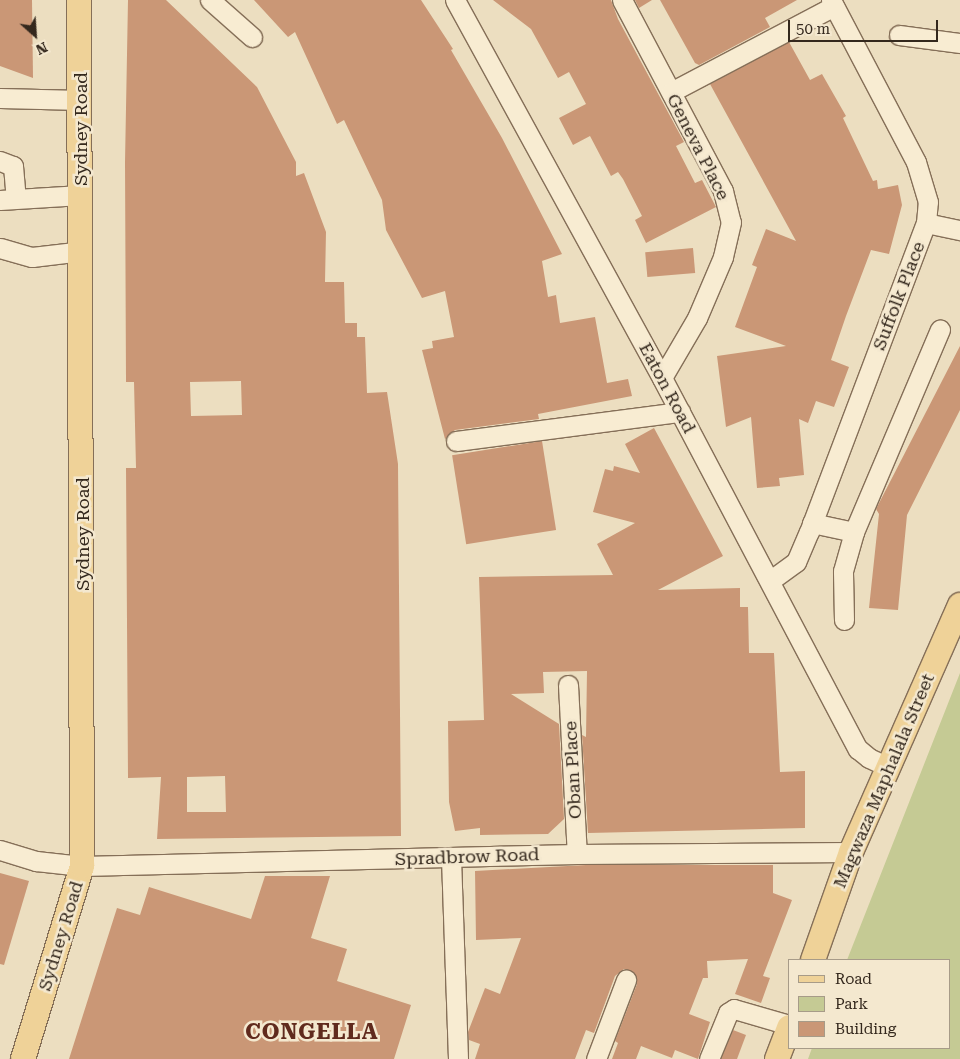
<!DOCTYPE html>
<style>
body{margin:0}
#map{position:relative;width:960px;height:1059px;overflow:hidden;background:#ecdec0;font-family:"Roboto Serif",serif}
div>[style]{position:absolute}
.green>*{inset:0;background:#c5ca94}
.building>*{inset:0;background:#ca9776;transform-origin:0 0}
.roads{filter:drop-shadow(1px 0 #856f58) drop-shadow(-1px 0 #856f58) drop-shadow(0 1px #856f58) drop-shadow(0 -1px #856f58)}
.minor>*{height:19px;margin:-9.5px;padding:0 9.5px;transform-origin:9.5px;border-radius:9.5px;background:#f8ecd2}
.major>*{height:24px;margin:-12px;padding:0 12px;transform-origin:12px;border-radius:12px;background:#efd298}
span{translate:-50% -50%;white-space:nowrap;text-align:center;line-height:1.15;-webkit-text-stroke:5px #f4e8cf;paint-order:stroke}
.street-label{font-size:18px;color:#34281d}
.district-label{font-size:22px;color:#602a1d;font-weight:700;letter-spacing:1px}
.legend{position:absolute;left:788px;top:959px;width:162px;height:90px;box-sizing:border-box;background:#f4e8cf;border:1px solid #a79b88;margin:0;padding:6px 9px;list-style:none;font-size:15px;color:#34281d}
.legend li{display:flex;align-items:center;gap:10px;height:25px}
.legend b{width:25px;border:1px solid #a79b88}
.north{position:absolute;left:10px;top:10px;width:50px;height:50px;-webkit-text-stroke:4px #f4e8cf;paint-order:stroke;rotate:154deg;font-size:14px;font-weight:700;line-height:20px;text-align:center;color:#34281d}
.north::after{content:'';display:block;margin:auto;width:18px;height:22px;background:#34281d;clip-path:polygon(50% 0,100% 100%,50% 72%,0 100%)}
.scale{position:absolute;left:788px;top:20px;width:150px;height:22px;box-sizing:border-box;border:2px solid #34281d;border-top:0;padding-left:6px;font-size:15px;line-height:18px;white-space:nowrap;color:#34281d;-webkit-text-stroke:4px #f4e8cf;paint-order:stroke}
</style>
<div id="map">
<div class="green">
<i style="clip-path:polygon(960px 673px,960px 1059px,808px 1059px,812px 1048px,949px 1048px,949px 960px,847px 960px)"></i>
</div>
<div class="building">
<i style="clip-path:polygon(0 0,32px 0,33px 78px,0 66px)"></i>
<i style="clip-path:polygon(evenodd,128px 0,166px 0,257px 87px,296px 162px,296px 176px,304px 173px,326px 232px,325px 282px,344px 282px,345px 323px,357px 323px,357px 337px,365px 337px,367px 393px,387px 392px,398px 464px,401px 836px,157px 839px,161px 777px,128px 778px,126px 468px,136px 468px,134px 382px,126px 382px,125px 162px,128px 0,241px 381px,242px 415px,191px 416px,190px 382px,241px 381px,128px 0,225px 776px,226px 812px,187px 812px,187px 777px,225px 776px)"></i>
<i style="clip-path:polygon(254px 0,421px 0,453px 49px,451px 50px,502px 138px,562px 254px,542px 261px,548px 297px,556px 295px,560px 323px,595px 317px,607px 383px,628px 379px,632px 396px,538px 414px,539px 419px,455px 430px,445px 439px,422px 350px,433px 348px,432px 341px,454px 337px,445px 291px,422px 298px,386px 230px,382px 200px,344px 120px,337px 124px,295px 32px,288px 37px)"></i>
<i style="clip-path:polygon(493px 0,611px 0,618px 19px,684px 142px,676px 146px,695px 183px,702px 180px,716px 207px,646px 243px,635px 220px,642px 216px,623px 179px,618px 172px,611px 176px,590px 136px,573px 145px,559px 118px,586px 104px,569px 72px,558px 78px,531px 29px)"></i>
<i style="clip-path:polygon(635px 0,652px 0,639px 8px)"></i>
<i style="clip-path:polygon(660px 0,797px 0,765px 18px,770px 27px,699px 65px,695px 63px)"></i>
<i style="clip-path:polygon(789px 42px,810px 80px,822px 74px,846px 116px,843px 118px,873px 181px,877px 180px,878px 189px,898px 185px,902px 205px,889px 254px,871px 250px,846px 316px,831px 360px,849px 367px,834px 407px,816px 401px,808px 423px,799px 419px,804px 475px,779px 478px,780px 486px,757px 488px,751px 417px,726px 427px,717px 356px,786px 346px,735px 327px,757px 267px,752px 265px,766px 229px,796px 241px,710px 84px)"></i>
<i style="left:693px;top:248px;width:25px;height:48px;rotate:85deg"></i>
<i style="clip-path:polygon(960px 346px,960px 410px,907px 515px,898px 610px,869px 608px,879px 514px,876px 509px)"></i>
<i style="clip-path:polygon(654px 428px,723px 556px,658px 590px,740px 588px,740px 607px,748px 607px,749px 653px,774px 653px,780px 772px,805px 771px,805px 828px,588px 833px,582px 735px,586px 737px,587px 671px,543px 672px,544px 693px,511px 694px,559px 724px,564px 819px,548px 834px,480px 835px,480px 828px,455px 831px,449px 802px,448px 721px,484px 720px,479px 577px,613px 575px,597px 544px,635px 523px,593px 512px,605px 469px,613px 471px,614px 466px,640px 473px,625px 444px)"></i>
<i style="left:542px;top:441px;width:90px;height:91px;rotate:81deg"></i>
<i style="clip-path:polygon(586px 865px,773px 865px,773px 893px,792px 900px,763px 976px,770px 978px,761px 1003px,735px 994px,748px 959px,707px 961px,708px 978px,703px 978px,689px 1014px,710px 1022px,698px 1059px,675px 1050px,672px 1058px,641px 1046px,636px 1059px,612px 1059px,618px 1043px,615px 1041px,637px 984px,634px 973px,624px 969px,615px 976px,594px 1033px,586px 1030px,575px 1059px,475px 1059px,480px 1044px,469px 1040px,468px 1032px,485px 988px,500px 994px,521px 938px,476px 940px,475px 871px)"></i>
<i style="clip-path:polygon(0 873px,29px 881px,4px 965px,0 964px)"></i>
<i style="clip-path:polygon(265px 876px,330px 876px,311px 938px,347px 949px,337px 981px,411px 1005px,394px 1059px,69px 1059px,117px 908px,140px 915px,149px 887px,251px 919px)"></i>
<i style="clip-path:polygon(733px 1030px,746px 1035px,737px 1059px,721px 1059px)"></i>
</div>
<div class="roads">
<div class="minor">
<i style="left:210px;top:0;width:56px;rotate:41.4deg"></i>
<i style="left:455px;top:0;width:431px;rotate:61.3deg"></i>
<i style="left:662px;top:378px;width:420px;rotate:62.2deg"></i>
<i style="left:858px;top:749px;width:14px;rotate:39deg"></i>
<i style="left:869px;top:758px;width:21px;rotate:25deg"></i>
<i style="left:622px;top:0;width:216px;rotate:62.1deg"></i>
<i style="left:723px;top:191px;width:32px;rotate:76deg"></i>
<i style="left:731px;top:222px;width:36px;rotate:103deg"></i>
<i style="left:723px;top:257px;width:66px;rotate:113.1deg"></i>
<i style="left:697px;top:318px;width:69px;rotate:120.3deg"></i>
<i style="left:899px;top:35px;width:62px;rotate:7.5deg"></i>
<i style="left:671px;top:92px;width:184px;rotate:-27.8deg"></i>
<i style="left:0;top:98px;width:81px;rotate:1.4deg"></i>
<i style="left:0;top:161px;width:14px;rotate:21deg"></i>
<i style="left:13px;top:166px;width:32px;rotate:85deg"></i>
<i style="left:0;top:200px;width:81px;rotate:-3.5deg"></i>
<i style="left:926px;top:223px;width:35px;rotate:12deg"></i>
<i style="left:0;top:248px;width:33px;rotate:16deg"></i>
<i style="left:32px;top:257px;width:50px;rotate:-6.8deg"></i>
<i style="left:456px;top:441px;width:226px;rotate:-7.4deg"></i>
<i style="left:812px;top:523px;width:43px;rotate:12.1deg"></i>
<i style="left:771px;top:580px;width:31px;rotate:-36deg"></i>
<i style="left:796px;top:562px;width:33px;rotate:-67deg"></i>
<i style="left:809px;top:532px;width:330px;rotate:-69.3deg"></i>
<i style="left:926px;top:223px;width:21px;rotate:-85deg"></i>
<i style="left:928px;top:202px;width:42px;rotate:-106.7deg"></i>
<i style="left:916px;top:162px;width:183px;rotate:-117.7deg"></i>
<i style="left:844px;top:620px;width:49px;rotate:-91.2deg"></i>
<i style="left:843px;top:571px;width:41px;rotate:-74.2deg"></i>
<i style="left:854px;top:532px;width:220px;rotate:-67deg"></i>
<i style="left:568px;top:685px;width:169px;rotate:87deg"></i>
<i style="left:0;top:850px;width:38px;rotate:17deg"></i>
<i style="left:36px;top:861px;width:46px;rotate:6.2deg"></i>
<i style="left:82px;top:866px;width:495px;rotate:-1.4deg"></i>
<i style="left:577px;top:854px;width:274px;rotate:-0.4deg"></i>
<i style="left:451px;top:858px;width:201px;rotate:88deg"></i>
<i style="left:596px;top:1059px;width:85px;rotate:-69.2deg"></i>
<i style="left:709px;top:1059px;width:50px;rotate:-67.6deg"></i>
<i style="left:728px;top:1013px;width:7px;rotate:-34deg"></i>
<i style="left:734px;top:1009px;width:57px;rotate:16.2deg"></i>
</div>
<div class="major">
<i style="left:813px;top:960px;width:114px;rotate:-70.6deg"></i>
<i style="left:851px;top:852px;width:270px;rotate:-66.2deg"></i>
<i style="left:23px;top:1059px;width:202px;rotate:-73deg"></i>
<i style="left:82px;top:866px;width:866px;rotate:-90.2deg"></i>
<i style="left:777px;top:1059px;width:34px;rotate:-69deg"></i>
</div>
</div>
<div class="street-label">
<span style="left:81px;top:129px;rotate:-90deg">Sydney Road</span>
<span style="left:698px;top:147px;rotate:63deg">Geneva Place</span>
<span style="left:899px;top:296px;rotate:-69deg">Suffolk Place</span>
<span style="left:667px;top:388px;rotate:62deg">Eaton Road</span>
<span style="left:83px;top:534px;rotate:-90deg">Sydney Road</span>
<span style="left:573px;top:770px;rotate:-93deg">Oban Place</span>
<span style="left:884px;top:781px;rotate:-67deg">Magwaza Maphalala Street</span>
<span style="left:467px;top:857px;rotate:-2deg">Spradbrow Road</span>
<span style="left:61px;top:936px;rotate:-73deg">Sydney Road</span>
</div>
<div class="district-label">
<span style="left:312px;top:1032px">CONGELLA</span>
</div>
<ul class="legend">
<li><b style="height:6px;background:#efd298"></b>Road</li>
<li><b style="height:14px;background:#c5ca94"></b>Park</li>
<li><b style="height:14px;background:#ca9776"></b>Building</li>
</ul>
<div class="north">N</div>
<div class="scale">50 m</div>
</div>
